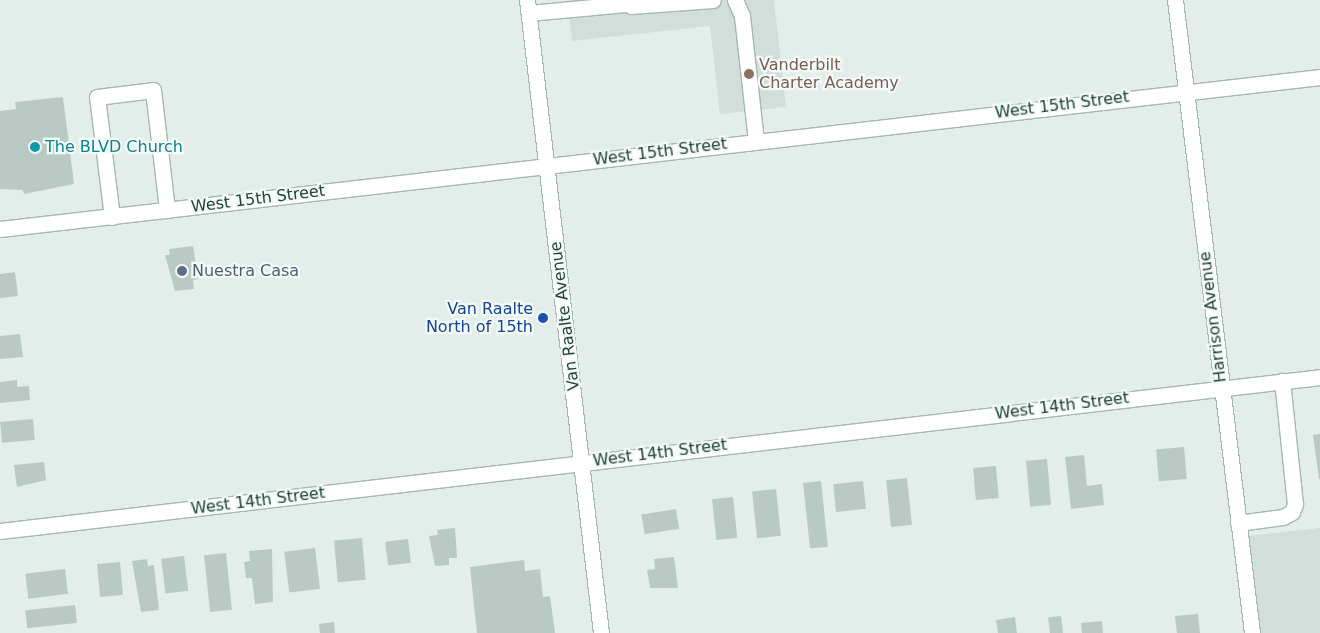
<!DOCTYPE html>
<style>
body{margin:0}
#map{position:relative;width:1320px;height:633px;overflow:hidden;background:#e3eeea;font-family:"DejaVu Sans",sans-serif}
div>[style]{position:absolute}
.built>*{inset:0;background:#d1ded9}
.building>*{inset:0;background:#b8cac3;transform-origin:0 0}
.roads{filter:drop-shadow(1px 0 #a5b7b2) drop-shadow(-1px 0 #a5b7b2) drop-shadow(0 1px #a5b7b2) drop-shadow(0 -1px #a5b7b2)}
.minor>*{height:15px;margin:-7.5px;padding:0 7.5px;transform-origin:7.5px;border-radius:7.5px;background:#fff}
.dots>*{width:14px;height:14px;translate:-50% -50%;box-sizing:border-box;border:2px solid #f4faf7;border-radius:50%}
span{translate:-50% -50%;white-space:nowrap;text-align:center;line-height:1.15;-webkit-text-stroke:4.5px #f4faf7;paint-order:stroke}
.education-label{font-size:16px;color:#785e54}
.left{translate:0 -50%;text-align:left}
.street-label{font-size:16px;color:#20423b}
.culture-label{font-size:16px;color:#0d838f}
.service-label{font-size:16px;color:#4e5e75}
.transit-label{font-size:16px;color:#164399}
.right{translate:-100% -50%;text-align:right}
</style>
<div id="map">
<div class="built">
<i style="clip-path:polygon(567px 0,774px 0,786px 107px,720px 114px,710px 26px,572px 41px)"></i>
<i style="clip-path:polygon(1320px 528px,1320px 633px,1260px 633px,1248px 536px)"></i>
</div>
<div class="building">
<i style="clip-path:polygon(63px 97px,74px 184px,24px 194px,23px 190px,0 189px,0 111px,16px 109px,15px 102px)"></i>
<i style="clip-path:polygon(193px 246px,198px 279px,193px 280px,194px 289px,175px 291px,165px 255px,170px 255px,169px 249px)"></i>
<i style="clip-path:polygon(15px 272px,18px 296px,0 298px,0 274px)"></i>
<i style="clip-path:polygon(20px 334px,23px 357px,0 359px,0 336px)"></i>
<i style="clip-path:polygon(17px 380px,17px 387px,29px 386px,30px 400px,0 403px,0 382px)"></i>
<i style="left:33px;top:419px;width:21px;height:33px;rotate:85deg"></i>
<i style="clip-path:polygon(1320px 434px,1320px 479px,1319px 479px,1313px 435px)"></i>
<i style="left:1184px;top:447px;width:32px;height:28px;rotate:85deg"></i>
<i style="clip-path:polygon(1084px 455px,1087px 486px,1102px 484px,1104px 505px,1071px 509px,1065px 457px)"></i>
<i style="left:1047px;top:459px;width:46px;height:21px;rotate:85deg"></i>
<i style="clip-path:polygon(44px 462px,46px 480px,17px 487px,14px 465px)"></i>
<i style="left:996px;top:466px;width:32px;height:23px;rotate:85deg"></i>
<i style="left:907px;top:478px;width:47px;height:21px;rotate:84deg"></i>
<i style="left:821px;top:481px;width:66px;height:18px;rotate:84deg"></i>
<i style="left:863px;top:481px;width:28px;height:30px;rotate:84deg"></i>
<i style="left:776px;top:489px;width:47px;height:24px;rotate:84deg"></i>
<i style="left:733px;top:497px;width:41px;height:21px;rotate:84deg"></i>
<i style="left:676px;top:509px;width:20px;height:35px;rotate:81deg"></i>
<i style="clip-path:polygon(455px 528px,457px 558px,449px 558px,449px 565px,435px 566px,429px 536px,438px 535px,437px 530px)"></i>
<i style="left:362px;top:538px;width:42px;height:28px;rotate:85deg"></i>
<i style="left:408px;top:539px;width:24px;height:23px;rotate:83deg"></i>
<i style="left:315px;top:548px;width:41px;height:31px;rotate:83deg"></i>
<i style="clip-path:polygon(272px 549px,273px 602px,255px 604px,252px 578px,246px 578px,244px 562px,250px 561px,249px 551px)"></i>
<i style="left:226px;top:553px;width:57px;height:22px;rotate:84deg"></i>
<i style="left:184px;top:556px;width:35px;height:23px;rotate:83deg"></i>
<i style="clip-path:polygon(674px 557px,678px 588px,650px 588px,647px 570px,655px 569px,654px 559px)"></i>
<i style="clip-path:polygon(147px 559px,148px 566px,154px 565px,159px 610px,141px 612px,132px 561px)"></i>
<i style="clip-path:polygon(524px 560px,525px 571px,540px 569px,543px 597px,550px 596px,555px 633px,477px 633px,470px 567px)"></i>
<i style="left:120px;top:562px;width:33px;height:23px;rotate:85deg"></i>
<i style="left:65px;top:569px;width:25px;height:40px;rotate:83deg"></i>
<i style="left:75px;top:605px;width:18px;height:50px;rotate:84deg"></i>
<i style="clip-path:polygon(1198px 614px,1200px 633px,1177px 633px,1175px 616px)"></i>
<i style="left:1061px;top:616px;width:17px;height:13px;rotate:83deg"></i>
<i style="clip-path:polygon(1015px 617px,1017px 633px,998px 633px,996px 620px)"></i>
<i style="clip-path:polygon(1102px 621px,1103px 633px,1082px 633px,1081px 623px)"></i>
<i style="clip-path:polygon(334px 622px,335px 633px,320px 633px,319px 624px)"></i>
</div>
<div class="roads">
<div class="minor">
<i style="left:527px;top:0;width:637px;rotate:83.33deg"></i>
<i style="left:626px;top:0;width:8px;rotate:50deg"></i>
<i style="left:631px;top:6px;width:82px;rotate:-4.2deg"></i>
<i style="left:735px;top:0;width:17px;rotate:66deg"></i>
<i style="left:742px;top:16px;width:126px;rotate:83.6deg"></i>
<i style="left:1175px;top:0;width:638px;rotate:83.06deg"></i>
<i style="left:529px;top:13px;width:97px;rotate:-5.3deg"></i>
<i style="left:112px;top:217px;width:121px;rotate:-97.1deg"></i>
<i style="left:97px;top:97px;width:56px;rotate:-7.1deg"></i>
<i style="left:153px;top:90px;width:121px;rotate:83.3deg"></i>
<i style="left:0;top:229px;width:1329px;rotate:-6.57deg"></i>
<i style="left:1238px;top:523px;width:45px;rotate:-7.6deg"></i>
<i style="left:1283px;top:517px;width:10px;rotate:-29deg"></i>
<i style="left:1292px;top:512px;width:9px;rotate:-69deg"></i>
<i style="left:1295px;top:504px;width:124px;rotate:-96deg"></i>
<i style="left:0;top:531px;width:1329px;rotate:-6.65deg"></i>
</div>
</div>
<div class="dots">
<i style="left:749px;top:74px;background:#8d6e63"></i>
<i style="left:35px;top:147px;background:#0f9aa8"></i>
<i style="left:182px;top:271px;background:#5c6f8a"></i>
<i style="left:543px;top:318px;background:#1a4fb4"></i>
</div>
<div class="education-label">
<span class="left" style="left:759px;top:74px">Vanderbilt<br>Charter Academy</span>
</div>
<div class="street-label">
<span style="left:1062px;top:105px;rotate:-7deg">West 15th Street</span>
<span style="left:660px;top:152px;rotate:-7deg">West 15th Street</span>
<span style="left:258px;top:199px;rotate:-7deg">West 15th Street</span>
<span style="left:565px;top:316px;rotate:-97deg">Van Raalte Avenue</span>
<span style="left:1213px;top:317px;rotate:-97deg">Harrison Avenue</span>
<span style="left:1062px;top:406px;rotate:-7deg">West 14th Street</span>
<span style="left:660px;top:453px;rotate:-7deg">West 14th Street</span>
<span style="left:258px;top:501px;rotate:-7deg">West 14th Street</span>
</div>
<div class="culture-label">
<span class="left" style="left:45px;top:147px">The BLVD Church</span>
</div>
<div class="service-label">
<span class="left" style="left:192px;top:271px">Nuestra Casa</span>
</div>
<div class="transit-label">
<span class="right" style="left:533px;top:318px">Van Raalte<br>North of 15th</span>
</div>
</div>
